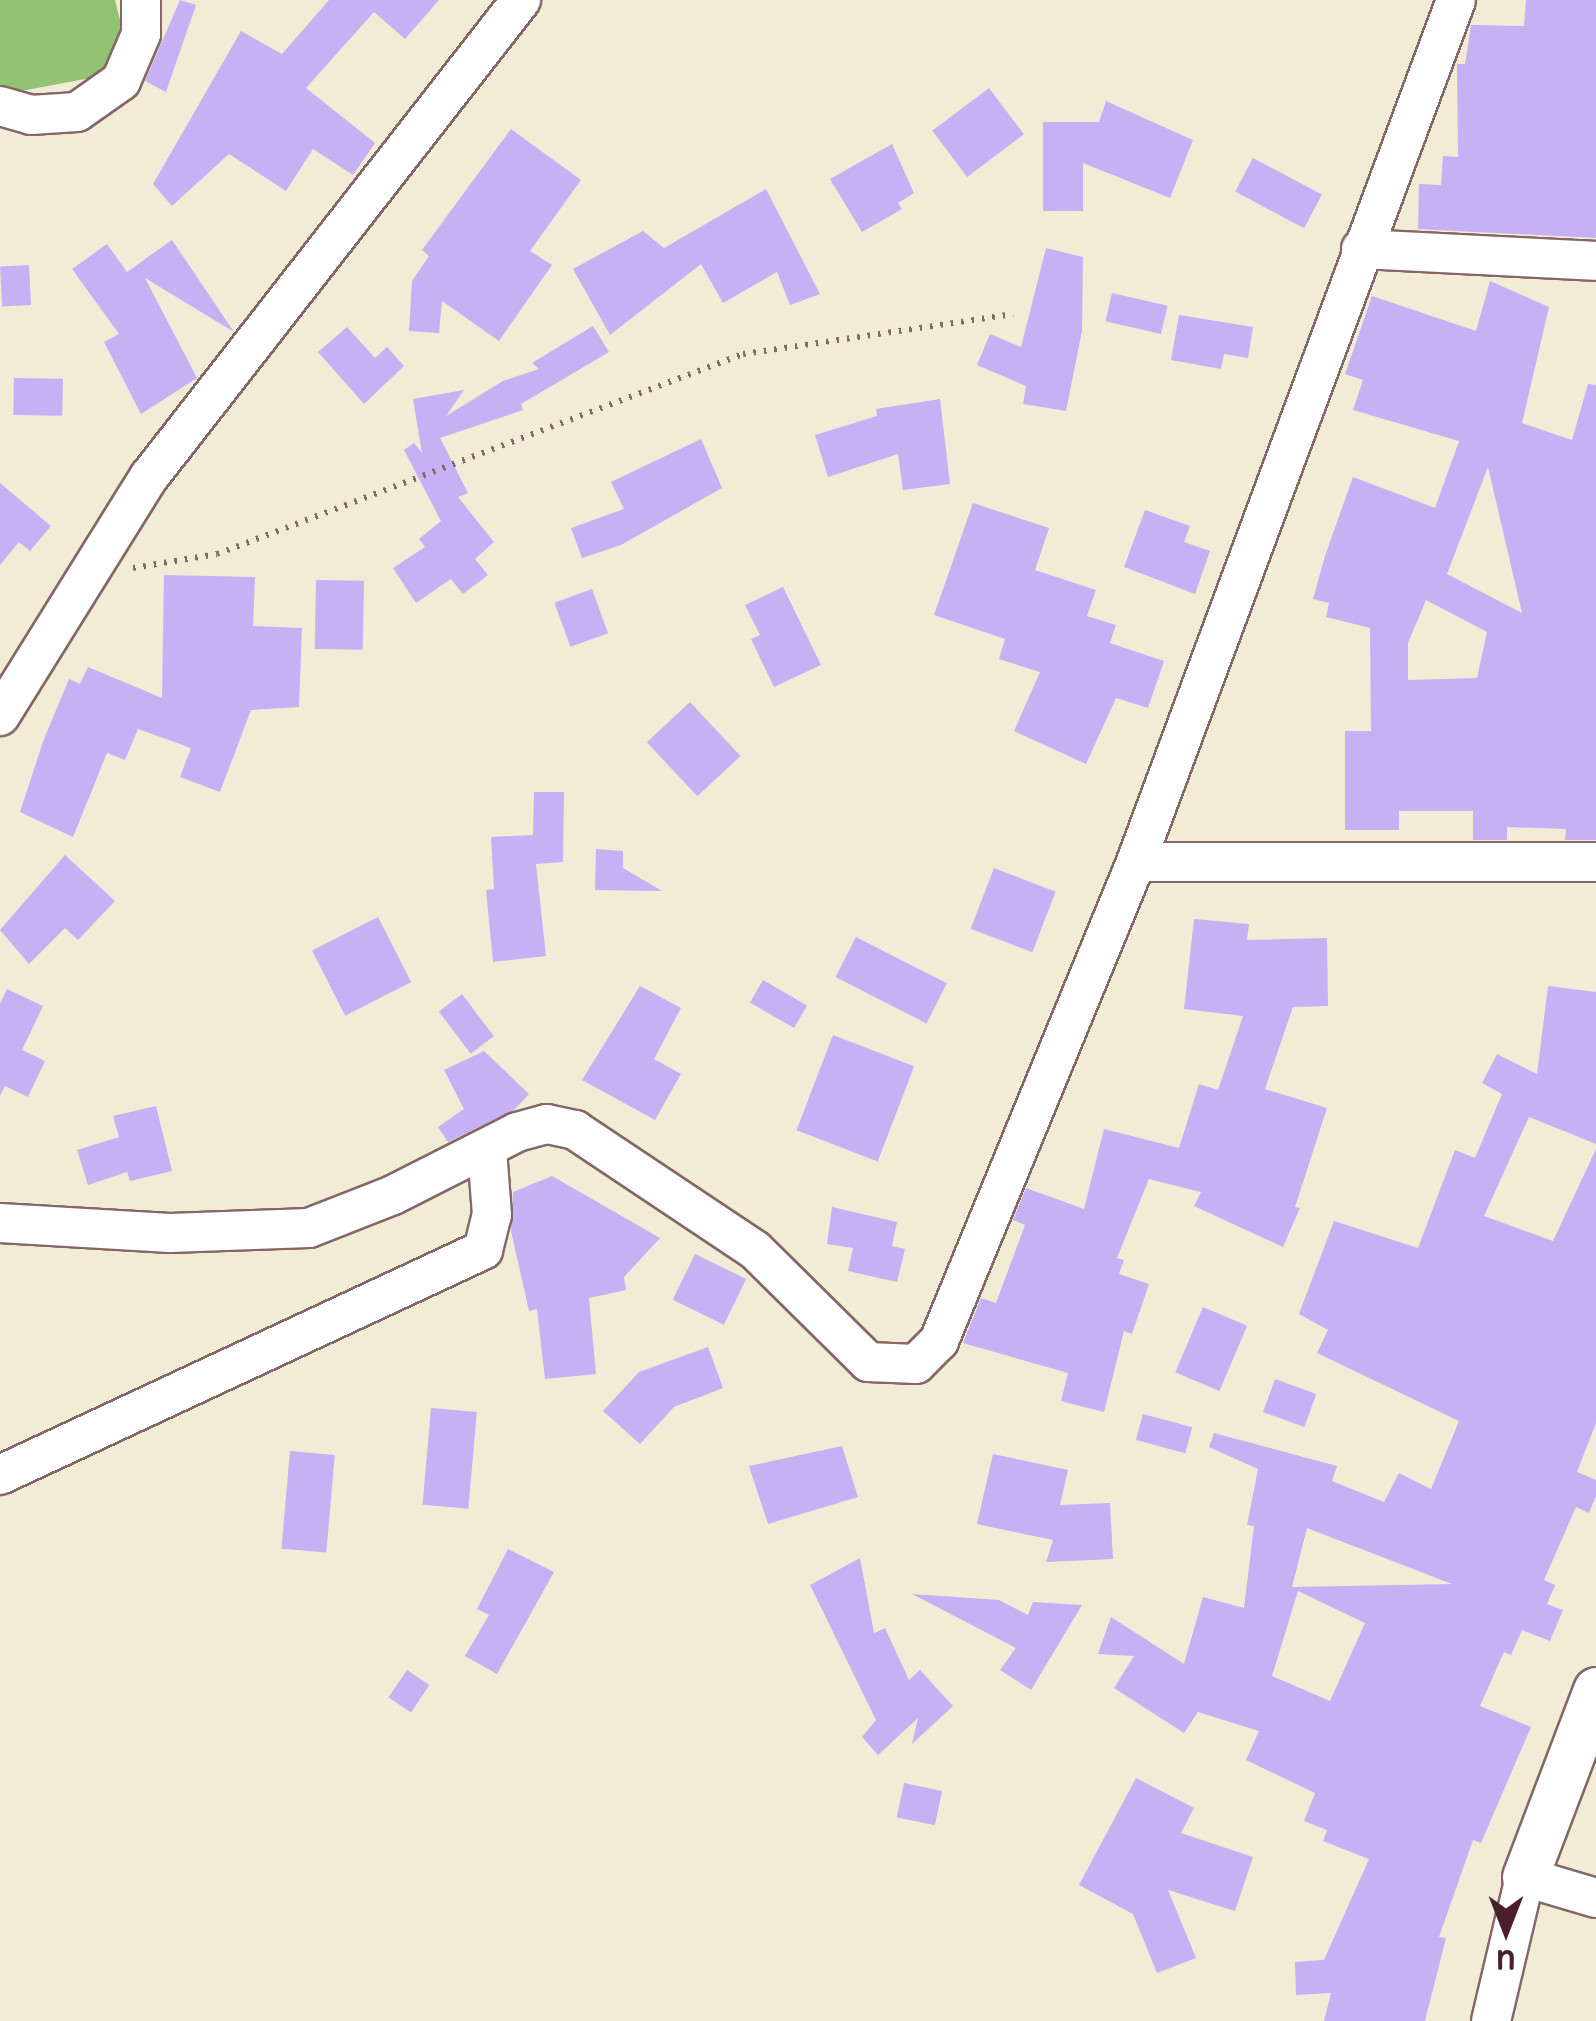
<!DOCTYPE html>
<style>
body{margin:0}
#map{position:relative;width:1596px;height:2021px;overflow:hidden;background:#f2ecd7;font-family:Mali,sans-serif}
div>[style]{position:absolute}
.green>*{inset:0;background:#93c372}
.building>*{inset:0;background:#c5b1f4;transform-origin:0 0}
.path>*{height:6px;margin-top:-3px;transform-origin:0;background:repeating-linear-gradient(90deg,#856767 0 2.5px,transparent 0 10.5px)}
.roads{filter:drop-shadow(2px 0 #856767) drop-shadow(-2px 0 #856767) drop-shadow(0 2px #856767) drop-shadow(0 -2px #856767)}
.minor>*{height:38px;margin:-19px;padding:0 19px;transform-origin:19px;border-radius:19px;background:#fff}
.tertiary>*{height:45px;margin:-22.5px;padding:0 22.5px;transform-origin:22.5px;border-radius:22.5px;background:#fff}
span{translate:-50% -50%;white-space:nowrap;text-align:center;line-height:1.15;-webkit-text-stroke:10px #fff;paint-order:stroke}
.north{position:absolute;left:1456px;top:1881px;width:100px;height:100px;-webkit-text-stroke:8px #fff;paint-order:stroke;rotate:180deg;font-size:28px;font-weight:700;line-height:40px;text-align:center;color:#4a1f2b}
.north::after{content:'';display:block;margin:auto;width:35px;height:45px;background:#4a1f2b;clip-path:polygon(50% 0,100% 100%,50% 72%,0 100%)}
</style>
<div id="map">
<div class="green">
<i style="clip-path:polygon(0 0,115px 0,122px 28px,101px 76px,16px 92px,0 87px)"></i>
</div>
<div class="building">
<i style="clip-path:polygon(180px 0,196px 5px,166px 92px,145px 81px)"></i>
<i style="clip-path:polygon(329px 0,439px 0,405px 39px,374px 12px,306px 88px,375px 143px,353px 175px,313px 149px,286px 191px,229px 154px,172px 206px,153px 184px,241px 31px,282px 54px)"></i>
<i style="clip-path:polygon(1526px 0,1596px 0,1596px 238px,1418px 229px,1419px 184px,1441px 185px,1443px 156px,1458px 157px,1457px 64px,1465px 64px,1471px 25px,1524px 26px)"></i>
<i style="left:989px;top:88px;width:58px;height:71px;rotate:53deg"></i>
<i style="clip-path:polygon(1106px 101px,1193px 140px,1170px 198px,1083px 163px,1083px 211px,1043px 211px,1043px 122px,1099px 122px)"></i>
<i style="clip-path:polygon(511px 129px,581px 180px,530px 251px,552px 265px,499px 341px,442px 301px,439px 333px,409px 331px,412px 281px,429px 256px,422px 250px)"></i>
<i style="clip-path:polygon(892px 144px,914px 193px,898px 203px,902px 209px,862px 232px,830px 179px)"></i>
<i style="left:1253px;top:158px;width:78px;height:38px;rotate:28deg"></i>
<i style="clip-path:polygon(766px 189px,820px 294px,790px 305px,777px 272px,723px 303px,701px 264px,610px 335px,573px 269px,643px 231px,664px 248px)"></i>
<i style="clip-path:polygon(172px 240px,234px 332px,145px 278px,197px 378px,141px 414px,104px 342px,119px 334px,72px 269px,107px 244px,127px 272px)"></i>
<i style="clip-path:polygon(1046px 248px,1083px 257px,1082px 331px,1066px 411px,1023px 404px,1026px 386px,977px 365px,990px 334px,1021px 347px)"></i>
<i style="left:29px;top:265px;width:40px;height:29px;rotate:87deg"></i>
<i style="clip-path:polygon(evenodd,1490px 281px,1549px 307px,1522px 423px,1572px 440px,1588px 384px,1596px 385px,1596px 840px,1565px 840px,1566px 829px,1507px 827px,1507px 840px,1473px 840px,1473px 811px,1399px 811px,1399px 830px,1345px 830px,1345px 731px,1371px 731px,1370px 628px,1326px 617px,1329px 603px,1313px 599px,1325px 556px,1353px 477px,1435px 508px,1459px 441px,1353px 410px,1363px 380px,1345px 374px,1372px 296px,1476px 331px,1490px 281px,1488px 467px,1522px 613px,1447px 574px,1488px 467px,1490px 281px,1426px 600px,1487px 632px,1477px 678px,1408px 680px,1408px 643px,1426px 600px)"></i>
<i style="left:1112px;top:293px;width:57px;height:29px;rotate:13deg"></i>
<i style="clip-path:polygon(1179px 315px,1253px 327px,1248px 358px,1224px 354px,1221px 369px,1171px 360px)"></i>
<i style="clip-path:polygon(593px 326px,609px 352px,521px 404px,523px 410px,440px 438px,468px 493px,458px 497px,494px 542px,475px 559px,488px 575px,463px 594px,451px 579px,416px 603px,393px 568px,425px 547px,419px 539px,441px 521px,404px 450px,414px 443px,422px 453px,413px 399px,464px 390px,446px 416px,503px 381px,539px 369px,532px 363px)"></i>
<i style="clip-path:polygon(347px 327px,375px 358px,387px 347px,404px 366px,364px 404px,318px 352px)"></i>
<i style="left:14px;top:378px;width:49px;height:37px;rotate:1deg"></i>
<i style="clip-path:polygon(940px 399px,950px 484px,903px 490px,898px 454px,828px 477px,815px 435px,877px 416px,876px 409px)"></i>
<i style="clip-path:polygon(701px 439px,722px 488px,621px 545px,582px 558px,571px 528px,624px 509px,611px 482px)"></i>
<i style="clip-path:polygon(0 483px,51px 526px,30px 551px,19px 542px,0 565px)"></i>
<i style="clip-path:polygon(973px 503px,1049px 528px,1035px 570px,1096px 590px,1087px 616px,1116px 625px,1110px 643px,1164px 661px,1148px 708px,1116px 698px,1086px 764px,1014px 731px,1040px 672px,999px 659px,1005px 639px,934px 615px)"></i>
<i style="clip-path:polygon(1145px 510px,1190px 526px,1184px 542px,1210px 551px,1195px 594px,1124px 567px)"></i>
<i style="clip-path:polygon(164px 575px,255px 577px,253px 626px,302px 628px,299px 707px,251px 710px,220px 792px,180px 777px,191px 748px,138px 729px,125px 760px,107px 753px,73px 837px,20px 812px,44px 739px,69px 679px,80px 684px,88px 667px,162px 698px)"></i>
<i style="left:316px;top:580px;width:48px;height:69px;rotate:1deg"></i>
<i style="clip-path:polygon(783px 587px,821px 665px,774px 687px,751px 639px,760px 635px,745px 605px)"></i>
<i style="left:592px;top:589px;width:47px;height:40px;rotate:70deg"></i>
<i style="left:690px;top:702px;width:74px;height:59px;rotate:47deg"></i>
<i style="clip-path:polygon(534px 792px,564px 792px,563px 862px,536px 864px,546px 956px,493px 962px,486px 890px,494px 889px,491px 837px,533px 835px)"></i>
<i style="clip-path:polygon(596px 849px,623px 851px,623px 868px,662px 891px,595px 890px)"></i>
<i style="clip-path:polygon(65px 855px,115px 901px,78px 940px,65px 928px,29px 964px,0 930px)"></i>
<i style="left:994px;top:868px;width:66px;height:65px;rotate:21deg"></i>
<i style="left:378px;top:917px;width:73px;height:74px;rotate:63deg"></i>
<i style="clip-path:polygon(1194px 919px,1249px 924px,1247px 940px,1327px 938px,1328px 1006px,1293px 1007px,1265px 1089px,1327px 1108px,1295px 1207px,1300px 1208px,1283px 1247px,1194px 1206px,1201px 1192px,1149px 1179px,1117px 1258px,1124px 1260px,1119px 1274px,1149px 1284px,1132px 1334px,1124px 1331px,1104px 1412px,1061px 1401px,1068px 1373px,963px 1343px,981px 1298px,996px 1303px,1025px 1225px,1013px 1220px,1026px 1188px,1084px 1209px,1104px 1129px,1179px 1148px,1199px 1084px,1218px 1090px,1243px 1016px,1184px 1009px)"></i>
<i style="left:856px;top:937px;width:102px;height:45px;rotate:27deg"></i>
<i style="left:763px;top:980px;width:51px;height:26px;rotate:30deg"></i>
<i style="clip-path:polygon(640px 986px,681px 1008px,654px 1059px,681px 1074px,655px 1120px,582px 1080px)"></i>
<i style="clip-path:polygon(evenodd,1548px 986px,1596px 992px,1596px 1144px,1529px 1117px,1484px 1216px,1553px 1241px,1596px 1149px,1596px 1423px,1577px 1472px,1596px 1480px,1596px 1496px,1589px 1513px,1576px 1507px,1544px 1580px,1555px 1585px,1547px 1604px,1563px 1610px,1550px 1641px,1522px 1630px,1511px 1655px,1504px 1652px,1480px 1706px,1531px 1727px,1481px 1843px,1473px 1840px,1439px 1937px,1446px 1938px,1425px 2021px,1324px 2021px,1331px 1993px,1296px 1995px,1295px 1962px,1324px 1960px,1369px 1859px,1323px 1841px,1327px 1830px,1304px 1821px,1315px 1793px,1246px 1760px,1259px 1731px,1198px 1712px,1184px 1733px,1114px 1688px,1134px 1656px,1098px 1654px,1111px 1617px,1184px 1664px,1203px 1597px,1244px 1608px,1254px 1526px,1247px 1525px,1258px 1469px,1209px 1447px,1214px 1433px,1337px 1466px,1332px 1481px,1384px 1502px,1399px 1473px,1431px 1489px,1459px 1421px,1317px 1353px,1328px 1330px,1299px 1314px,1334px 1221px,1418px 1248px,1455px 1150px,1475px 1158px,1502px 1094px,1482px 1083px,1497px 1054px,1537px 1074px,1548px 986px,1307px 1528px,1452px 1584px,1292px 1587px,1307px 1528px,1548px 986px,1298px 1591px,1365px 1623px,1330px 1701px,1272px 1676px,1298px 1591px)"></i>
<i style="clip-path:polygon(7px 989px,43px 1006px,22px 1050px,45px 1061px,28px 1097px,5px 1086px,0 1096px,0 1004px)"></i>
<i style="left:462px;top:994px;width:53px;height:29px;rotate:53deg"></i>
<i style="left:833px;top:1035px;width:87px;height:102px;rotate:21deg"></i>
<i style="clip-path:polygon(484px 1051px,529px 1094px,514px 1110px,448px 1142px,438px 1127px,464px 1109px,444px 1070px)"></i>
<i style="clip-path:polygon(156px 1106px,172px 1171px,130px 1181px,127px 1172px,88px 1185px,77px 1150px,119px 1137px,113px 1116px)"></i>
<i style="clip-path:polygon(552px 1176px,660px 1238px,624px 1277px,626px 1290px,589px 1298px,596px 1374px,545px 1379px,537px 1309px,529px 1311px,511px 1231px,513px 1192px)"></i>
<i style="clip-path:polygon(832px 1207px,897px 1222px,892px 1246px,905px 1249px,897px 1282px,848px 1271px,853px 1248px,827px 1244px)"></i>
<i style="left:695px;top:1254px;width:57px;height:51px;rotate:26deg"></i>
<i style="left:1203px;top:1307px;width:48px;height:71px;rotate:23deg"></i>
<i style="clip-path:polygon(708px 1347px,723px 1388px,674px 1407px,640px 1444px,603px 1411px,639px 1372px)"></i>
<i style="left:1275px;top:1379px;width:44px;height:35px;rotate:20deg"></i>
<i style="left:431px;top:1408px;width:46px;height:97px;rotate:5deg"></i>
<i style="left:1143px;top:1414px;width:51px;height:27px;rotate:15deg"></i>
<i style="clip-path:polygon(842px 1446px,858px 1497px,768px 1524px,749px 1466px)"></i>
<i style="left:290px;top:1451px;width:45px;height:98px;rotate:5deg"></i>
<i style="clip-path:polygon(993px 1454px,1068px 1470px,1060px 1505px,1110px 1503px,1113px 1559px,1046px 1562px,1053px 1540px,977px 1524px)"></i>
<i style="clip-path:polygon(508px 1549px,554px 1572px,497px 1674px,465px 1656px,489px 1615px,477px 1609px)"></i>
<i style="clip-path:polygon(860px 1558px,874px 1633px,885px 1628px,909px 1680px,920px 1670px,953px 1706px,912px 1744px,918px 1718px,878px 1755px,862px 1737px,876px 1720px,810px 1585px)"></i>
<i style="clip-path:polygon(912px 1594px,999px 1600px,1028px 1615px,1033px 1602px,1082px 1605px,1031px 1690px,1000px 1670px,1016px 1648px)"></i>
<i style="left:407px;top:1670px;width:27px;height:33px;rotate:34deg"></i>
<i style="clip-path:polygon(1136px 1778px,1194px 1808px,1181px 1833px,1253px 1857px,1235px 1911px,1168px 1890px,1196px 1958px,1157px 1973px,1133px 1914px,1079px 1885px)"></i>
<i style="left:904px;top:1783px;width:39px;height:35px;rotate:12deg"></i>
</div>
<div class="path">
<i style="left:133px;top:568px;width:85px;rotate:-9.5deg"></i>
<i style="left:217px;top:554px;width:563px;rotate:-20.82deg"></i>
<i style="left:743px;top:354px;width:273px;rotate:-8.4deg"></i>
</div>
<div class="roads">
<div class="minor">
<i style="left:0;top:106px;width:32px;rotate:16deg"></i>
<i style="left:31px;top:115px;width:46px;rotate:-3.7deg"></i>
<i style="left:77px;top:112px;width:54px;rotate:-35.2deg"></i>
<i style="left:121px;top:81px;width:51px;rotate:-66.9deg"></i>
<i style="left:141px;top:34px;width:34px;rotate:-90deg"></i>
<i style="left:1361px;top:249px;width:235px;rotate:2.9deg"></i>
<i style="left:0;top:716px;width:282px;rotate:-58.1deg"></i>
<i style="left:149px;top:477px;width:605px;rotate:-52.05deg"></i>
<i style="left:1136px;top:862px;width:919px;rotate:-69.63deg"></i>
<i style="left:0;top:1223px;width:170px;rotate:3.4deg"></i>
<i style="left:170px;top:1233px;width:139px;rotate:-2.1deg"></i>
<i style="left:309px;top:1228px;width:90px;rotate:-21.4deg"></i>
<i style="left:393px;top:1195px;width:139px;rotate:-26.9deg"></i>
<i style="left:517px;top:1132px;width:31px;rotate:-15deg"></i>
<i style="left:547px;top:1124px;width:29px;rotate:12deg"></i>
<i style="left:575px;top:1130px;width:216px;rotate:33.7deg"></i>
<i style="left:755px;top:1250px;width:159px;rotate:44.7deg"></i>
<i style="left:868px;top:1362px;width:48px;rotate:2.4deg"></i>
<i style="left:916px;top:1364px;width:33px;rotate:-45deg"></i>
<i style="left:939px;top:1341px;width:518px;rotate:-67.64deg"></i>
<i style="left:1136px;top:862px;width:460px"></i>
<i style="left:0;top:1475px;width:533px;rotate:-24.98deg"></i>
<i style="left:483px;top:1250px;width:36px;rotate:-76deg"></i>
<i style="left:492px;top:1215px;width:65px;rotate:-94.4deg"></i>
<i style="left:1491px;top:2021px;width:148px;rotate:-76.7deg"></i>
<i style="left:1525px;top:1877px;width:74px;rotate:16.5deg"></i>
</div>
<div class="tertiary">
<i style="left:1525px;top:1877px;width:200px;rotate:-69.2deg"></i>
</div>
</div>
<div class="north">U</div>
</div>
